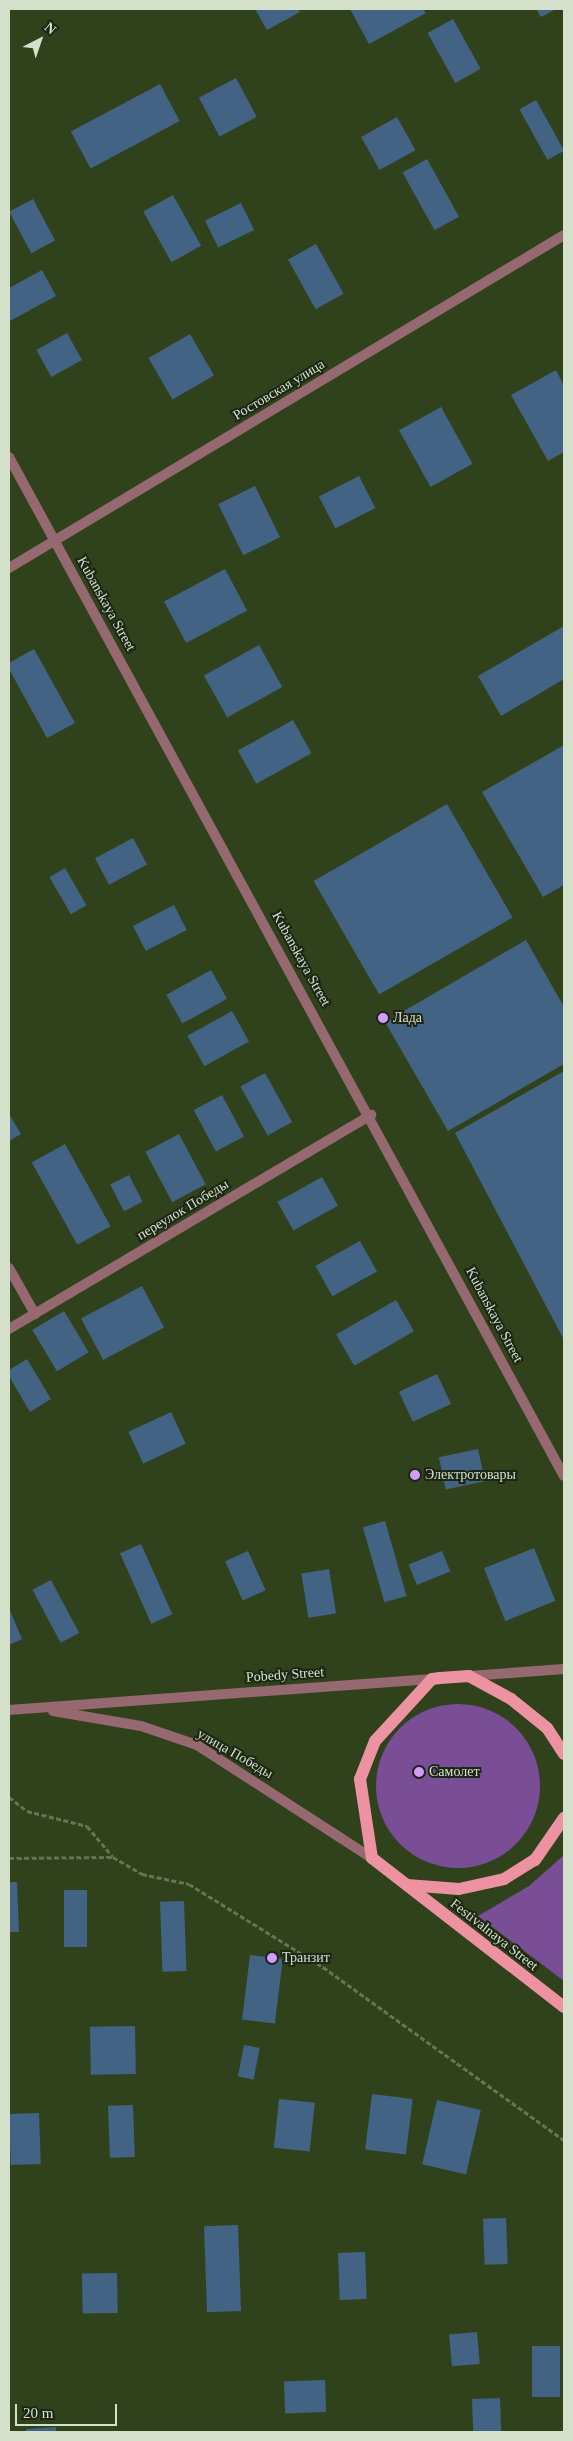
<!DOCTYPE html>
<meta charset="utf-8">
<style>
body{margin:0}
#map{position:relative;width:573px;height:2441px;overflow:hidden;background:#30421b;font-family:"Times New Roman",serif}
div>[style]{position:absolute}
.green>*{inset:0;background:#794e96}
.round{border-radius:50%}
.building>*{inset:0;background:#426384;transform-origin:0 0}
.path>*{height:3px;margin-top:-1.5px;transform-origin:0;background:repeating-linear-gradient(90deg,#657553 0 5px,transparent 0 7.5px)}
.service>*{height:10px;margin:-5px;padding:0 5px;transform-origin:5px;border-radius:5px;background:#96686f}
.minor>*{height:10px;margin:-5px;padding:0 5px;transform-origin:5px;border-radius:5px;background:#96686f}
.tertiary>*{height:10px;margin:-5px;padding:0 5px;transform-origin:5px;border-radius:5px;background:#96686f}
.primary>*{height:12px;margin:-6px;padding:0 6px;transform-origin:6px;border-radius:6px;background:#ed92a0}
.dots>*{width:14px;height:14px;translate:-50% -50%;box-sizing:border-box;border:2px solid #1d2615;border-radius:50%}
span{translate:-50% -50%;white-space:nowrap;text-align:center;line-height:1.15;-webkit-text-stroke:4px #1d2615;paint-order:stroke}
.street-label{font-size:14px;color:#d4e0c9}
.poi-label{font-size:14px;color:#d4e0c9}
.left{translate:0 -50%;text-align:left}
.frame{position:absolute;inset:0;border:10px solid #d4e0c9;pointer-events:none}
.north{position:absolute;left:15px;top:15px;width:50px;height:50px;-webkit-text-stroke:4px #1d2615;paint-order:stroke;rotate:41deg;font-size:14px;font-weight:700;line-height:20px;text-align:center;color:#d4e0c9}
.north::after{content:'';display:block;margin:auto;width:18px;height:22px;background:#d4e0c9;clip-path:polygon(50% 0,100% 100%,50% 72%,0 100%)}
.scale{position:absolute;left:15px;top:2404px;width:102px;height:22px;box-sizing:border-box;border:2px solid #d4e0c9;border-top:0;padding-left:6px;font-size:15px;line-height:18px;white-space:nowrap;color:#d4e0c9;-webkit-text-stroke:4px #1d2615;paint-order:stroke}
</style>
<div id="map">
<div class="green">
<i class="round" style="left:376px;top:1704px;width:164px;height:164px"></i>
<i style="clip-path:polygon(564px 1855px,564px 1981px,478px 1916px,529px 1886px)"></i>
</div>
<div class="building">
<i style="clip-path:polygon(255px 9px,298px 9px,300px 12px,267px 30px)"></i>
<i style="clip-path:polygon(350px 9px,423px 9px,426px 13px,369px 44px)"></i>
<i style="clip-path:polygon(536px 9px,556px 9px,541px 17px)"></i>
<i style="left:453px;top:19px;width:57px;height:29px;rotate:61deg"></i>
<i style="left:236px;top:78px;width:44px;height:42px;rotate:62deg"></i>
<i style="left:160px;top:84px;width:42px;height:101px;rotate:62deg"></i>
<i style="left:536px;top:100px;width:58px;height:19px;rotate:61deg"></i>
<i style="left:397px;top:117px;width:38px;height:41px;rotate:61deg"></i>
<i style="left:427px;top:159px;width:66px;height:28px;rotate:61deg"></i>
<i style="left:173px;top:195px;width:58px;height:34px;rotate:61deg"></i>
<i style="left:33px;top:199px;width:47px;height:27px;rotate:62deg"></i>
<i style="left:241px;top:203px;width:30px;height:40px;rotate:64deg"></i>
<i style="left:316px;top:244px;width:57px;height:32px;rotate:61deg"></i>
<i style="clip-path:polygon(42px 270px,56px 296px,10px 321px,9px 288px)"></i>
<i style="left:67px;top:333px;width:31px;height:35px;rotate:61deg"></i>
<i style="left:190px;top:334px;width:48px;height:48px;rotate:60deg"></i>
<i style="clip-path:polygon(556px 370px,564px 386px,564px 452px,548px 461px,511px 395px)"></i>
<i style="left:441px;top:407px;width:65px;height:48px;rotate:61deg"></i>
<i style="left:359px;top:476px;width:36px;height:45px;rotate:63deg"></i>
<i style="left:255px;top:486px;width:57px;height:41px;rotate:64deg"></i>
<i style="left:225px;top:569px;width:47px;height:69px;rotate:62deg"></i>
<i style="clip-path:polygon(564px 626px,564px 679px,501px 716px,478px 676px)"></i>
<i style="left:259px;top:645px;width:48px;height:63px;rotate:61deg"></i>
<i style="clip-path:polygon(34px 649px,75px 723px,47px 738px,9px 669px,9px 663px)"></i>
<i style="left:293px;top:720px;width:38px;height:63px;rotate:61deg"></i>
<i style="clip-path:polygon(564px 745px,564px 885px,543px 897px,482px 792px)"></i>
<i style="left:447px;top:804px;width:131px;height:154px;rotate:60deg"></i>
<i style="left:133px;top:838px;width:30px;height:43px;rotate:62deg"></i>
<i style="left:65px;top:868px;width:43px;height:18px;rotate:60deg"></i>
<i style="left:174px;top:905px;width:28px;height:46px;rotate:63deg"></i>
<i style="clip-path:polygon(526px 940px,564px 1007px,564px 1064px,448px 1131px,385px 1022px)"></i>
<i style="left:211px;top:970px;width:33px;height:51px;rotate:61deg"></i>
<i style="left:232px;top:1011px;width:35px;height:51px;rotate:61deg"></i>
<i style="clip-path:polygon(564px 1071px,564px 1340px,455px 1133px)"></i>
<i style="left:265px;top:1073px;width:56px;height:28px;rotate:61deg"></i>
<i style="left:222px;top:1095px;width:47px;height:32px;rotate:62deg"></i>
<i style="clip-path:polygon(9px 1114px,21px 1134px,9px 1141px)"></i>
<i style="left:179px;top:1134px;width:57px;height:38px;rotate:62deg"></i>
<i style="left:65px;top:1144px;width:94px;height:38px;rotate:61deg"></i>
<i style="left:129px;top:1175px;width:30px;height:21px;rotate:63deg"></i>
<i style="left:322px;top:1177px;width:33px;height:51px;rotate:61deg"></i>
<i style="left:360px;top:1241px;width:35px;height:51px;rotate:61deg"></i>
<i style="left:142px;top:1286px;width:47px;height:69px;rotate:62deg"></i>
<i style="left:396px;top:1300px;width:36px;height:69px;rotate:60deg"></i>
<i style="left:64px;top:1311px;width:48px;height:37px;rotate:59deg"></i>
<i style="clip-path:polygon(27px 1359px,51px 1399px,30px 1412px,9px 1376px,9px 1370px)"></i>
<i style="left:437px;top:1374px;width:33px;height:42px;rotate:65deg"></i>
<i style="left:171px;top:1412px;width:35px;height:47px;rotate:65deg"></i>
<i style="left:478px;top:1449px;width:33px;height:40px;rotate:78deg"></i>
<i style="left:385px;top:1521px;width:78px;height:23px;rotate:74deg"></i>
<i style="left:141px;top:1544px;width:77px;height:23px;rotate:66deg"></i>
<i style="left:534px;top:1548px;width:57px;height:54px;rotate:68deg"></i>
<i style="left:248px;top:1551px;width:43px;height:25px;rotate:66deg"></i>
<i style="left:442px;top:1551px;width:22px;height:36px;rotate:68deg"></i>
<i style="left:329px;top:1569px;width:45px;height:28px;rotate:81deg"></i>
<i style="left:51px;top:1580px;width:60px;height:21px;rotate:62deg"></i>
<i style="clip-path:polygon(9px 1608px,22px 1639px,9px 1645px)"></i>
<i style="clip-path:polygon(9px 1882px,17px 1882px,19px 1932px,9px 1932px)"></i>
<i style="left:64px;top:1890px;width:23px;height:57px"></i>
<i style="left:184px;top:1901px;width:70px;height:24px;rotate:88deg"></i>
<i style="left:250px;top:1955px;width:33px;height:65px;rotate:7deg"></i>
<i style="left:135px;top:2026px;width:48px;height:45px;rotate:89deg"></i>
<i style="left:244px;top:2045px;width:16px;height:32px;rotate:11deg"></i>
<i style="left:372px;top:2094px;width:41px;height:56px;rotate:7deg"></i>
<i style="left:279px;top:2099px;width:36px;height:49px;rotate:6deg"></i>
<i style="left:437px;top:2100px;width:45px;height:66px;rotate:13deg"></i>
<i style="left:133px;top:2105px;width:52px;height:25px;rotate:88deg"></i>
<i style="left:39px;top:2113px;width:51px;height:30px;rotate:88deg"></i>
<i style="left:506px;top:2218px;width:46px;height:23px;rotate:88deg"></i>
<i style="left:238px;top:2225px;width:86px;height:34px;rotate:88deg"></i>
<i style="left:365px;top:2252px;width:47px;height:27px;rotate:88deg"></i>
<i style="left:117px;top:2273px;width:40px;height:35px;rotate:89deg"></i>
<i style="left:477px;top:2332px;width:32px;height:28px;rotate:85deg"></i>
<i style="left:532px;top:2346px;width:28px;height:51px"></i>
<i style="left:325px;top:2380px;width:32px;height:41px;rotate:88deg"></i>
<i style="left:500px;top:2398px;width:34px;height:28px;rotate:88deg"></i>
<i style="clip-path:polygon(56px 2427px,56px 2432px,26px 2432px,26px 2429px)"></i>
</div>
<div class="path">
<i style="left:9px;top:1797px;width:23px;rotate:38deg"></i>
<i style="left:27px;top:1811px;width:62px;rotate:14deg"></i>
<i style="left:87px;top:1826px;width:40px;rotate:50deg"></i>
<i style="left:9px;top:1858px;width:104px;rotate:-0.6deg"></i>
<i style="left:113px;top:1857px;width:34px;rotate:30deg"></i>
<i style="left:142px;top:1874px;width:48px;rotate:12deg"></i>
<i style="left:189px;top:1884px;width:158px;rotate:31.8deg"></i>
<i style="left:323px;top:1967px;width:297px;rotate:35.7deg"></i>
</div>
<div class="service">
<i style="left:9px;top:1268px;width:53px;rotate:60.5deg"></i>
</div>
<div class="minor">
<i style="left:9px;top:457px;width:1160px;rotate:61.43deg"></i>
<i style="left:9px;top:568px;width:647px;rotate:-30.96deg"></i>
<i style="left:9px;top:1329px;width:421px;rotate:-30.6deg"></i>
</div>
<div class="tertiary">
<i style="left:469px;top:1676px;width:95px;rotate:-4.2deg"></i>
<i style="left:9px;top:1710px;width:424px;rotate:-4.2deg"></i>
<i style="left:53px;top:1711px;width:89px;rotate:9.7deg"></i>
<i style="left:141px;top:1726px;width:59px;rotate:18.7deg"></i>
<i style="left:197px;top:1745px;width:208px;rotate:32.9deg"></i>
</div>
<div class="primary">
<i style="left:564px;top:1754px;width:31px;rotate:-123deg"></i>
<i style="left:547px;top:1728px;width:46px;rotate:-141.1deg"></i>
<i style="left:511px;top:1699px;width:48px;rotate:-151.3deg"></i>
<i style="left:469px;top:1676px;width:29px;rotate:176deg"></i>
<i style="left:440px;top:1678px;width:8px;rotate:173deg"></i>
<i style="left:432px;top:1679px;width:84px;rotate:132.6deg"></i>
<i style="left:375px;top:1741px;width:41px;rotate:111.5deg"></i>
<i style="left:360px;top:1779px;width:80px;rotate:81.4deg"></i>
<i style="left:372px;top:1858px;width:243px;rotate:37.8deg"></i>
<i style="left:407px;top:1885px;width:52px;rotate:4.4deg"></i>
<i style="left:459px;top:1889px;width:46px;rotate:-12.5deg"></i>
<i style="left:504px;top:1879px;width:36px;rotate:-32deg"></i>
<i style="left:535px;top:1860px;width:51px;rotate:-55.4deg"></i>
</div>
<div class="dots">
<i style="left:383px;top:1018px;background:#d39cfc"></i>
<i style="left:415px;top:1475px;background:#d39cfc"></i>
<i style="left:419px;top:1772px;background:#d39cfc"></i>
<i style="left:272px;top:1958px;background:#d39cfc"></i>
</div>
<div class="street-label">
<span style="left:279px;top:390px;rotate:-31deg">Ростовская улица</span>
<span style="left:106px;top:604px;rotate:61deg">Kubanskaya Street</span>
<span style="left:301px;top:959px;rotate:61deg">Kubanskaya Street</span>
<span style="left:183px;top:1210px;rotate:-31deg">переулок Победы</span>
<span style="left:494px;top:1315px;rotate:62deg">Kubanskaya Street</span>
<span style="left:285px;top:1675px;rotate:-4deg">Pobedy Street</span>
<span style="left:235px;top:1754px;rotate:30deg">улица Победы</span>
<span style="left:494px;top:1935px;rotate:38deg">Festivalnaya Street</span>
</div>
<div class="poi-label">
<span class="left" style="left:393px;top:1018px">Лада</span>
<span class="left" style="left:425px;top:1475px">Электротовары</span>
<span class="left" style="left:429px;top:1772px">Самолет</span>
<span class="left" style="left:282px;top:1958px">Транзит</span>
</div>
<div class="frame"></div>
<div class="north">N</div>
<div class="scale">20 m</div>
</div>
